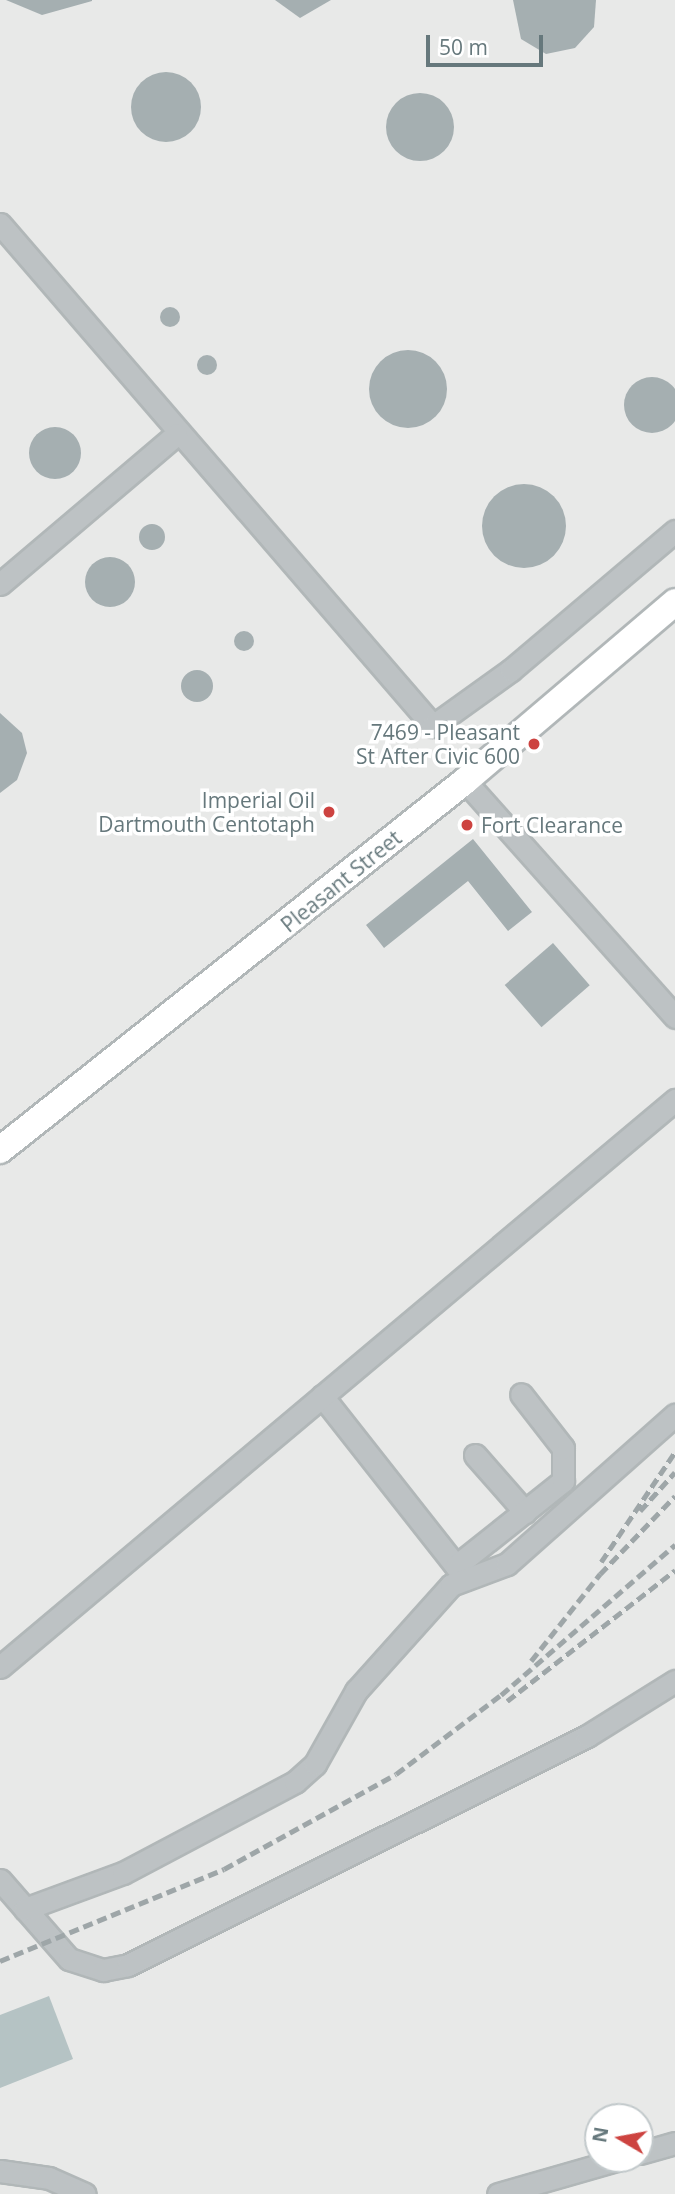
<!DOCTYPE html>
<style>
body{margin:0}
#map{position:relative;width:675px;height:2194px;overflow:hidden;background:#f8f7f5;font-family:"Open Sans",sans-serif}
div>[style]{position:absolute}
.built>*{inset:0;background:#e8e9e8}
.water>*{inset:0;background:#b5c3c4}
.building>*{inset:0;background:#a5afb1;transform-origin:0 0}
.round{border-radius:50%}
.roads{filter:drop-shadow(2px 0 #b1b7b8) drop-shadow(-2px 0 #b1b7b8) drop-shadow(0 2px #b1b7b8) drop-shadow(0 -2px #b1b7b8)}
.minor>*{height:21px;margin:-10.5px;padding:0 10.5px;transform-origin:10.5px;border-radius:10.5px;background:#bdc2c4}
.major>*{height:26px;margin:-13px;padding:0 13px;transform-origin:13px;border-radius:13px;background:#fff}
.rail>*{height:4.5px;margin-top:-2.25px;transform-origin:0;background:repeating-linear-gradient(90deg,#9ea6a8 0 10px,transparent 0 15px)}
.dots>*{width:19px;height:19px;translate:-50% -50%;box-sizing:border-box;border:4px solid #fff;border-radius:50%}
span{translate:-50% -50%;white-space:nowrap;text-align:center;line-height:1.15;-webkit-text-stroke:7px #fff;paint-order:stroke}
.poi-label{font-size:21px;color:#66787c}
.right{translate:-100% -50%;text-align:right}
.left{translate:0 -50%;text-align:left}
.street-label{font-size:21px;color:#66787c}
.north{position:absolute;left:584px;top:2103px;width:70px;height:70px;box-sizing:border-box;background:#fff;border:2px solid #c2c9cb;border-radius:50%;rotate:280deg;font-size:19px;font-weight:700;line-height:28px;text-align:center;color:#66787c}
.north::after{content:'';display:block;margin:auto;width:24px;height:32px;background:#cd4340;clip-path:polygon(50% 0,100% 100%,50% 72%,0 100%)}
.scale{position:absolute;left:426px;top:35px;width:117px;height:32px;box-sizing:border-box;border:4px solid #66787c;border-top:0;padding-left:9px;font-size:21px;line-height:24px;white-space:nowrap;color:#66787c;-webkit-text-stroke:5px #fff;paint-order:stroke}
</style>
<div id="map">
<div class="built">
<i style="clip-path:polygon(evenodd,0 0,675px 0,675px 2194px,0 2194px,0 0,598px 2117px,640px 2117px,640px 2159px,598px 2159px,598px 2117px)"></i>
</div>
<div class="water">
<i style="clip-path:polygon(49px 1996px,73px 2059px,0 2088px,0 2015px)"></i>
</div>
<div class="building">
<i style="clip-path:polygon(6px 0,92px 0,92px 1px,42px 15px)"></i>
<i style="clip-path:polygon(275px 0,331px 0,300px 18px)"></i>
<i style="clip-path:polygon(513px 0,596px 0,594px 27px,575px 48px,546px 54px,521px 39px)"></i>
<i class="round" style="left:131px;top:72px;width:70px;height:70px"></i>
<i class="round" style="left:386px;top:93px;width:68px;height:68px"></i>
<i class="round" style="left:160px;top:307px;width:20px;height:20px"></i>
<i class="round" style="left:369px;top:350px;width:78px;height:78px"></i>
<i class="round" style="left:197px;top:355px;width:20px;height:20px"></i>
<i class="round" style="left:624px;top:377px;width:56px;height:56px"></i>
<i class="round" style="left:29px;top:427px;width:52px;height:52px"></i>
<i class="round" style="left:482px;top:484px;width:84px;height:84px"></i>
<i class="round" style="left:139px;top:524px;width:26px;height:26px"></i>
<i class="round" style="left:85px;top:557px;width:50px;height:50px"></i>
<i class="round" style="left:234px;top:631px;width:20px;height:20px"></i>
<i class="round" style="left:181px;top:670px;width:32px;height:32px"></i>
<i style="clip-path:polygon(0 713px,22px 733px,27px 753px,17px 780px,0 793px)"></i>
<i style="clip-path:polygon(473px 839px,532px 912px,508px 931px,468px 881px,384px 948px,366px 925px)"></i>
<i style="left:553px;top:943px;width:56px;height:64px;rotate:49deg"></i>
</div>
<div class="roads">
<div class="minor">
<i style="left:0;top:224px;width:663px;rotate:49.22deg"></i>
<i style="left:433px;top:726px;width:96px;rotate:-35.7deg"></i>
<i style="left:511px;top:670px;width:215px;rotate:-40.3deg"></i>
<i style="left:0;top:584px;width:231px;rotate:-40.3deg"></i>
<i style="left:465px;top:781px;width:316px;rotate:48.3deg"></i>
<i style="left:322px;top:1396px;width:231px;rotate:51.8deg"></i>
<i style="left:475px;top:1455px;width:76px;rotate:48.7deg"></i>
<i style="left:456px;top:1566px;width:137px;rotate:-38.5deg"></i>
<i style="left:563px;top:1481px;width:33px;rotate:-90deg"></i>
<i style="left:563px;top:1448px;width:68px;rotate:-127.9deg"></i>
<i style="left:0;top:1667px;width:882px;rotate:-40.03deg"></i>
<i style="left:0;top:1880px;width:105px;rotate:48.9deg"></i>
<i style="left:69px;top:1959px;width:36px;rotate:18deg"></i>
<i style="left:103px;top:1970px;width:25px;rotate:-11deg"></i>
<i style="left:128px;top:1965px;width:513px;rotate:-26.52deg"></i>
<i style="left:587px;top:1736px;width:104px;rotate:-32deg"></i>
<i style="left:25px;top:1909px;width:104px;rotate:-20.2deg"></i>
<i style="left:123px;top:1873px;width:195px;rotate:-27.9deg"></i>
<i style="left:295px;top:1782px;width:27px;rotate:-42deg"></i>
<i style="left:315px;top:1764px;width:84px;rotate:-60.7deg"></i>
<i style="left:356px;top:1691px;width:142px;rotate:-48.1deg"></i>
<i style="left:451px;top:1585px;width:60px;rotate:-20.6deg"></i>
<i style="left:507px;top:1564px;width:225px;rotate:-41.6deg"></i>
<i style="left:640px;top:2153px;width:36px;rotate:-16deg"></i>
<i style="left:0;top:2171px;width:49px;rotate:8.1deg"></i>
<i style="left:49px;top:2178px;width:39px;rotate:24deg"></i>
<i style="left:498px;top:2194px;width:127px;rotate:-16deg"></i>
</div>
<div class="major">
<i style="left:0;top:1150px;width:594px;rotate:-38.43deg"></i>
<i style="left:465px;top:781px;width:276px;rotate:-40.4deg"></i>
</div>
</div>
<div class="rail">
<i style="left:640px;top:1511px;width:52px;rotate:-48.1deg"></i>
<i style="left:601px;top:1562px;width:133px;rotate:-56.1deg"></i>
<i style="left:531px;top:1661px;width:111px;rotate:-51.6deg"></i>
<i style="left:600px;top:1574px;width:108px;rotate:-46.1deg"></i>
<i style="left:507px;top:1701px;width:213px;rotate:-37.9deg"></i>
<i style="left:0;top:1961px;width:242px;rotate:-22.3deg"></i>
<i style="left:224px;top:1869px;width:196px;rotate:-28.9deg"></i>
<i style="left:396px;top:1774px;width:131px;rotate:-37deg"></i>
<i style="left:501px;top:1695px;width:230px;rotate:-40.8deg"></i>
</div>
<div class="dots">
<i style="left:534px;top:744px;background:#cd4340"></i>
<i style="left:329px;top:812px;background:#cd4340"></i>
<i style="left:467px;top:825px;background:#cd4340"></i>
</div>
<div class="poi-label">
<span class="right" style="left:520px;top:744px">7469 - Pleasant<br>St After Civic 600</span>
<span class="right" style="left:315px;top:812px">Imperial Oil<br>Dartmouth Centotaph</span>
<span class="left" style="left:481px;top:825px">Fort Clearance</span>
</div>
<div class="street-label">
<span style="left:341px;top:881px;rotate:-39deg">Pleasant Street</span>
</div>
<div class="north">N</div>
<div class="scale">50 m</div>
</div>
